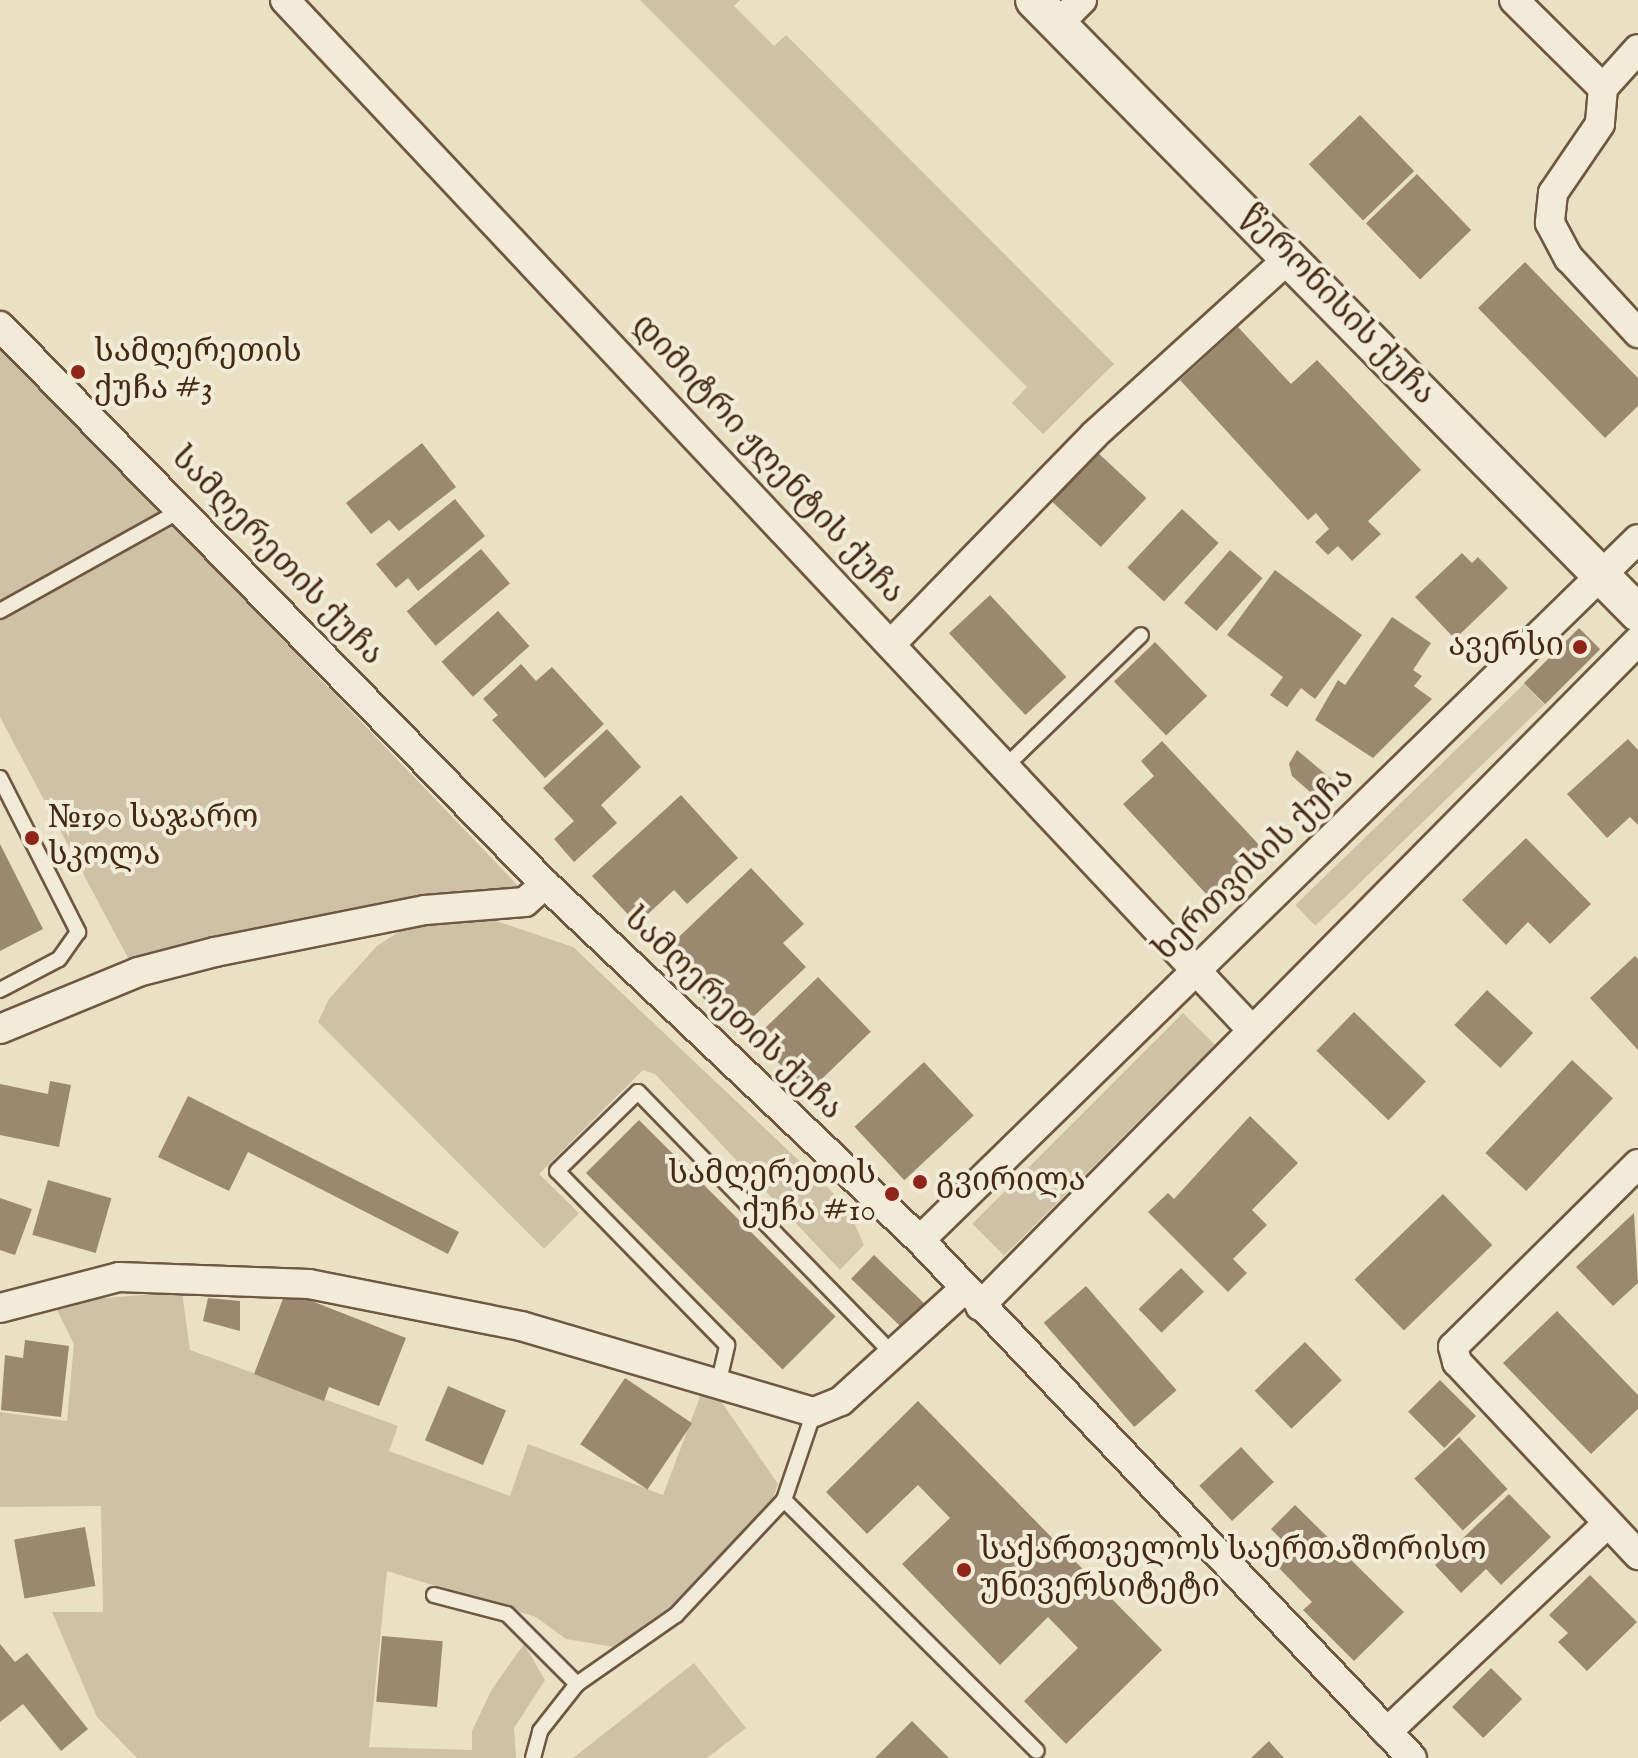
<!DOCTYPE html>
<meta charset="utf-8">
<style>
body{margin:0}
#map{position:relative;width:1638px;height:1758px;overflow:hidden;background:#eae0c3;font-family:"IM FELL English","Noto Serif Georgian",serif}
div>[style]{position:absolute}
.green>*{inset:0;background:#cec1a5;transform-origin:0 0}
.building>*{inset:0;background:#9b896f;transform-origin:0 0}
.roads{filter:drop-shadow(2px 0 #6e583f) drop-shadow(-2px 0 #6e583f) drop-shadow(0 2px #6e583f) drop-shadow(0 -2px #6e583f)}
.service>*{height:14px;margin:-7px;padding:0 7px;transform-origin:7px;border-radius:7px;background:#f1ebd8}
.minor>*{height:28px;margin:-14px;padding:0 14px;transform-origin:14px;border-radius:14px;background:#f1ebd8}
.tertiary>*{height:36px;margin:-18px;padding:0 18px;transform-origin:18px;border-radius:18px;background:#f1ebd8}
.dots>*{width:22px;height:22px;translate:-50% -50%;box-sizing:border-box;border:4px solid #f1ebd8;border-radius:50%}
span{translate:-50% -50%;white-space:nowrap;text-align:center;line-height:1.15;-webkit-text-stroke:8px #f1ebd8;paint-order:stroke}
.street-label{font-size:32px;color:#452a13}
.poi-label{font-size:32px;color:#452a13}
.left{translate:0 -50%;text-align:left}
.right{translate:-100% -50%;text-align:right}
</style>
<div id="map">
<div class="green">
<i style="clip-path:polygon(640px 0,740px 0,734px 6px,774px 46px,786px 35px,1114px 364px,1043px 434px,1012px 403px,1027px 387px)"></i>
<i style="clip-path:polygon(0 346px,174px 526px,519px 887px,392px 900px,128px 958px,0 717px)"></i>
<i style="left:1524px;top:684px;width:29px;height:318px;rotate:46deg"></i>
<i style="clip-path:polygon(475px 914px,573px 947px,847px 1206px,864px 1245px,840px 1270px,655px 1074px,643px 1070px,539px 1174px,579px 1213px,544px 1249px,318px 1022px,329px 999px,377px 946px,412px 923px)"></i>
<i style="left:1183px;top:1013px;width:45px;height:298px;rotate:45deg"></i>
<i style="clip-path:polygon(182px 1292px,190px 1350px,398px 1426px,389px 1451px,510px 1496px,528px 1444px,663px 1495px,703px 1389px,714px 1391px,778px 1484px,764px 1523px,681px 1599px,614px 1647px,566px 1639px,536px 1617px,387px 1571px,369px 1747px,472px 1750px,472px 1731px,492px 1689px,524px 1644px,545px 1680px,514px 1728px,516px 1758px,137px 1758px,97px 1717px,52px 1612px,103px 1612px,101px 1506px,0 1507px,0 1412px,67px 1421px,74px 1344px,53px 1302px)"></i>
<i style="clip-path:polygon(694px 1663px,746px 1728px,707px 1758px,573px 1758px)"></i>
</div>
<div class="building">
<i style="left:1360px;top:115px;width:78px;height:71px;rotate:46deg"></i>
<i style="left:1417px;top:174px;width:78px;height:71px;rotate:46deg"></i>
<i style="clip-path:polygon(1525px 262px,1638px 378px,1638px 406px,1605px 438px,1478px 308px)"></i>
<i style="clip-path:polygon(1238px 327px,1291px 384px,1317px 360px,1421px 470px,1368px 521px,1381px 534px,1352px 561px,1338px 546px,1328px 555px,1315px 542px,1329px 529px,1316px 513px,1308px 520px,1180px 380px)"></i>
<i style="clip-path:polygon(422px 443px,456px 487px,399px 531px,389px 520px,371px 534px,346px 503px)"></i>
<i style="left:1096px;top:451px;width:69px;height:67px;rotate:43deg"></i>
<i style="clip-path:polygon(455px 499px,485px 536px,418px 591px,408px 578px,396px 588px,376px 564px)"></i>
<i style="left:1182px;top:509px;width:50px;height:80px;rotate:43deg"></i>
<i style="left:481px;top:549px;width:45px;height:97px;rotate:50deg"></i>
<i style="left:1230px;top:550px;width:43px;height:70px;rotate:41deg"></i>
<i style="clip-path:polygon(1462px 553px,1472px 563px,1478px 557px,1508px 588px,1455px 639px,1415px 597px)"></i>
<i style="clip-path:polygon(1275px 570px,1362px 635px,1315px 699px,1301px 688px,1287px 707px,1270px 695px,1283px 677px,1227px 635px)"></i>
<i style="left:990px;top:595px;width:112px;height:56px;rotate:47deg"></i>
<i style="left:498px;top:611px;width:47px;height:76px;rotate:48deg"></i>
<i style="clip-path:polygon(1392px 617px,1431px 643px,1413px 670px,1422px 676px,1414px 686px,1432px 699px,1373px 758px,1315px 720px,1338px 680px,1345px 685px)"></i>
<i style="left:1579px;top:628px;width:30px;height:78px;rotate:45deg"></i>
<i style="left:1155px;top:642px;width:75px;height:57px;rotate:46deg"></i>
<i style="clip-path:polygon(521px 664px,536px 681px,552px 667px,604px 724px,545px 778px,492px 720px,498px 715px,483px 699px)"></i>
<i style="clip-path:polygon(607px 729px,641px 767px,601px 805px,617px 823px,574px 862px,554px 839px,574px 821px,543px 788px)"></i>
<i style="clip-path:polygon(1628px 739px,1638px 750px,1638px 825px,1630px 817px,1607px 838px,1567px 794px)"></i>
<i style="clip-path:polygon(1162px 741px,1262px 848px,1209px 897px,1123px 804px,1154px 776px,1141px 761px)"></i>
<i style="clip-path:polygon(1297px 750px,1342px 788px,1325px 805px,1292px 776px,1289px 764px)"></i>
<i style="clip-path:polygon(681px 795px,738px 858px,687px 904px,674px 890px,637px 924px,592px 876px)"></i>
<i style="clip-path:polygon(1526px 838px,1591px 904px,1550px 944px,1528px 922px,1506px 945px,1462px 900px)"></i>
<i style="clip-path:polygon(0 844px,43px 929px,0 951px)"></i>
<i style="clip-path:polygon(751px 868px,804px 924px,783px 943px,806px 967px,736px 1033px,661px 954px)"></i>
<i style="clip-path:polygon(1635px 956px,1638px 959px,1638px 1050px,1590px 998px)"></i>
<i style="left:818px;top:977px;width:76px;height:88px;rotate:46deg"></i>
<i style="left:1487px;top:990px;width:63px;height:48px;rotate:43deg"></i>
<i style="left:1354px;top:1012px;width:100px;height:54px;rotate:44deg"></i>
<i style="left:1572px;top:1060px;width:56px;height:127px;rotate:43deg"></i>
<i style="left:924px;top:1062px;width:73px;height:95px;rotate:47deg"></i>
<i style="clip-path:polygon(50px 1081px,71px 1085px,59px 1147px,0 1135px,0 1084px,48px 1094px)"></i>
<i style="clip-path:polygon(188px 1096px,459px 1232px,448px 1254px,248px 1152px,229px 1191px,158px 1157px)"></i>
<i style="clip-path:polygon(1250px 1116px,1298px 1163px,1252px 1210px,1267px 1225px,1233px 1259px,1247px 1273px,1228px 1292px,1148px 1212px,1168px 1193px,1174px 1199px)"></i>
<i style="left:639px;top:1120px;width:278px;height:75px;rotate:45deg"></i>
<i style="left:48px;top:1180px;width:66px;height:57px;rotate:16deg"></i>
<i style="left:1443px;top:1194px;width:71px;height:123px;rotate:46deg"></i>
<i style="clip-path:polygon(0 1198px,32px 1209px,15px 1255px,0 1250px)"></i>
<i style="clip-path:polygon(1634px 1213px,1638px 1283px,1613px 1306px,1576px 1267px)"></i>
<i style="left:874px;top:1255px;width:71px;height:33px;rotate:44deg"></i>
<i style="left:1181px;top:1268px;width:33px;height:59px;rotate:46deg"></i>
<i style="left:1086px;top:1286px;width:138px;height:56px;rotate:49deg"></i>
<i style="clip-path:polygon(286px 1291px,406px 1338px,379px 1406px,329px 1387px,324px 1401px,254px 1374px)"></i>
<i style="clip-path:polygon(208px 1298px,240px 1301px,240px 1331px,203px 1321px)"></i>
<i style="clip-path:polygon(1557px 1311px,1638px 1395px,1638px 1409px,1591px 1454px,1503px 1363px)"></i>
<i style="clip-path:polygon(25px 1340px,69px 1346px,61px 1417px,1px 1410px,5px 1355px,23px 1358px)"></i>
<i style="left:1305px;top:1342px;width:53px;height:70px;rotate:46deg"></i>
<i style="left:625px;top:1378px;width:81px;height:80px;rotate:34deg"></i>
<i style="left:1440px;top:1380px;width:51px;height:45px;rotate:45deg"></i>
<i style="left:448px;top:1386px;width:63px;height:59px;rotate:23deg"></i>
<i style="clip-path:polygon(918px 1401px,1162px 1650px,1066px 1744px,1024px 1701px,1078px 1648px,1048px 1617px,1000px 1665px,902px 1564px,950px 1518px,918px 1485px,867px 1534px,826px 1492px)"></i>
<i style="left:1459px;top:1437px;width:71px;height:61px;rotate:47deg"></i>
<i style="left:1241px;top:1447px;width:48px;height:57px;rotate:47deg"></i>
<i style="clip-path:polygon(1509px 1494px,1551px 1537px,1501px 1585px,1486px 1569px,1461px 1593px,1435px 1565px)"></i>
<i style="clip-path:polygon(1295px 1505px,1404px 1612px,1354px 1661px,1303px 1610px,1312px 1602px,1278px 1567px,1294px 1552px,1271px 1529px)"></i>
<i style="left:85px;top:1527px;width:60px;height:72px;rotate:80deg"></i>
<i style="clip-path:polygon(1590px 1575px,1637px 1622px,1587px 1671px,1558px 1642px,1568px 1633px,1549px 1615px)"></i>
<i style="left:382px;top:1636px;width:61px;height:66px;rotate:5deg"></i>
<i style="clip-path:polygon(0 1644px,15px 1662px,27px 1653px,88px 1729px,61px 1751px,23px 1704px,0 1722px)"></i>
<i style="left:1491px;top:1668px;width:44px;height:55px;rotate:45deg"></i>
<i style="clip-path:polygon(912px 1721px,949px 1758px,875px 1758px)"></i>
<i style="clip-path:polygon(1269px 1741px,1284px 1758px,1251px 1758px)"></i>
</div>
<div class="roads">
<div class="service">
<i style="left:0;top:611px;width:210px;rotate:-29.1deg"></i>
<i style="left:1008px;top:764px;width:185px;rotate:-44.1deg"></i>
<i style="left:0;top:778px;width:173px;rotate:63.1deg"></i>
<i style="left:78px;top:932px;width:33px;rotate:125deg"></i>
<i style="left:59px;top:959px;width:67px;rotate:152.3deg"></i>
<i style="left:719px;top:1381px;width:37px;rotate:-77deg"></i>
<i style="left:727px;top:1345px;width:243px;rotate:-134.3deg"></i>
<i style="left:557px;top:1171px;width:113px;rotate:-44.3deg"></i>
<i style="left:638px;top:1092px;width:366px;rotate:45.8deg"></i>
<i style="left:784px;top:1500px;width:356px;rotate:44.8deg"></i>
<i style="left:434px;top:1595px;width:75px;rotate:14.6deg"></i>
<i style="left:507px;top:1614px;width:99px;rotate:45deg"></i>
<i style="left:533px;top:1758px;width:28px;rotate:-75deg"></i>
<i style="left:540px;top:1731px;width:60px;rotate:-51.8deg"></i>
<i style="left:577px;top:1684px;width:121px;rotate:-34.9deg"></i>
<i style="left:676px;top:1615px;width:158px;rotate:-46.8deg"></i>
<i style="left:784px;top:1500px;width:93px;rotate:-71.2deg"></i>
</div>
<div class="minor">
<i style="left:285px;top:0;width:1413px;rotate:46.81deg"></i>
<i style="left:1514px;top:0;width:125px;rotate:44.7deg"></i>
<i style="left:1058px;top:24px;width:34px;rotate:-45deg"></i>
<i style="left:1603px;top:88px;width:36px;rotate:95deg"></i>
<i style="left:1600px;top:124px;width:83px;rotate:124.3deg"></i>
<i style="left:1553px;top:193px;width:30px;rotate:96deg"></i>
<i style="left:1550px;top:223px;width:40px;rotate:62deg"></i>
<i style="left:1569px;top:258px;width:102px;rotate:47.4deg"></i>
<i style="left:1603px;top:88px;width:52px;rotate:-48.1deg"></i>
<i style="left:0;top:326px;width:780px;rotate:45.68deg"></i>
<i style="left:545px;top:884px;width:517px;rotate:43.51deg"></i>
<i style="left:920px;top:1240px;width:714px;rotate:46.47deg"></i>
<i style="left:893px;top:642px;width:289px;rotate:-45.8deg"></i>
<i style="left:1094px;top:435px;width:265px;rotate:-42.2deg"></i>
<i style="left:0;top:1029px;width:149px;rotate:-22.4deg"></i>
<i style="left:138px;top:972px;width:80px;rotate:-14.6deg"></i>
<i style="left:215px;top:952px;width:214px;rotate:-11.3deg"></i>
<i style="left:425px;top:910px;width:100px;rotate:-4.6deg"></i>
<i style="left:525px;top:902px;width:27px;rotate:-42deg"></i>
<i style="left:1638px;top:1164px;width:260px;rotate:135.3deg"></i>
<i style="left:1453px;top:1347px;width:16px;rotate:75deg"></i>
<i style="left:1457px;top:1362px;width:265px;rotate:46.8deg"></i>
<i style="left:920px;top:1240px;width:1003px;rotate:-44.31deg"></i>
<i style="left:980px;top:1306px;width:936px;rotate:-45.3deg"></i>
<i style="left:0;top:1308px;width:123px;rotate:-14.6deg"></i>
<i style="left:119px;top:1277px;width:190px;rotate:2.1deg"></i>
<i style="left:309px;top:1284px;width:216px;rotate:11.2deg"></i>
<i style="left:521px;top:1326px;width:305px;rotate:16.4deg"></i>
<i style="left:814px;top:1412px;width:29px;rotate:-22deg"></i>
<i style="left:841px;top:1401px;width:166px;rotate:-42.3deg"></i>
<i style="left:1387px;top:1732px;width:304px;rotate:-43.4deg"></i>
</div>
<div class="tertiary">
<i style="left:1034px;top:0;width:861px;rotate:45.42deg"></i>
</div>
</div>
<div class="dots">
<i style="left:78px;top:372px;background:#8f2418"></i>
<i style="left:1580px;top:647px;background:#8f2418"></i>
<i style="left:32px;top:838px;background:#8f2418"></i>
<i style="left:920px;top:1182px;background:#8f2418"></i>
<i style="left:892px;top:1194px;background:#8f2418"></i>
<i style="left:964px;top:1570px;background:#8f2418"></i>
</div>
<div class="street-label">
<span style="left:1337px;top:306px;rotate:46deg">წერონისის ქუჩა</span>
<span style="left:767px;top:460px;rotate:47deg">დიმიტრი ჟღენტის ქუჩა</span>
<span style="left:276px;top:557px;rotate:46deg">სამღერეთის ქუჩა</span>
<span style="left:1255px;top:865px;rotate:-44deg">ხერთვისის ქუჩა</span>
<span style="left:732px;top:1015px;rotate:44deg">სამღერეთის ქუჩა</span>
</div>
<div class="poi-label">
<span class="left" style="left:94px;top:372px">სამღერეთის<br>ქუჩა #3</span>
<span class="right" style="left:1564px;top:647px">ავერსი</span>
<span class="left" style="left:48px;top:838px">№190 საჯარო<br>სკოლა</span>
<span class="right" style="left:876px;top:1194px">სამღერეთის<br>ქუჩა #10</span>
<span class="left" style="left:936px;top:1182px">გვირილა</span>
<span class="left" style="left:980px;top:1570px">საქართველოს საერთაშორისო<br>უნივერსიტეტი</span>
</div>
</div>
